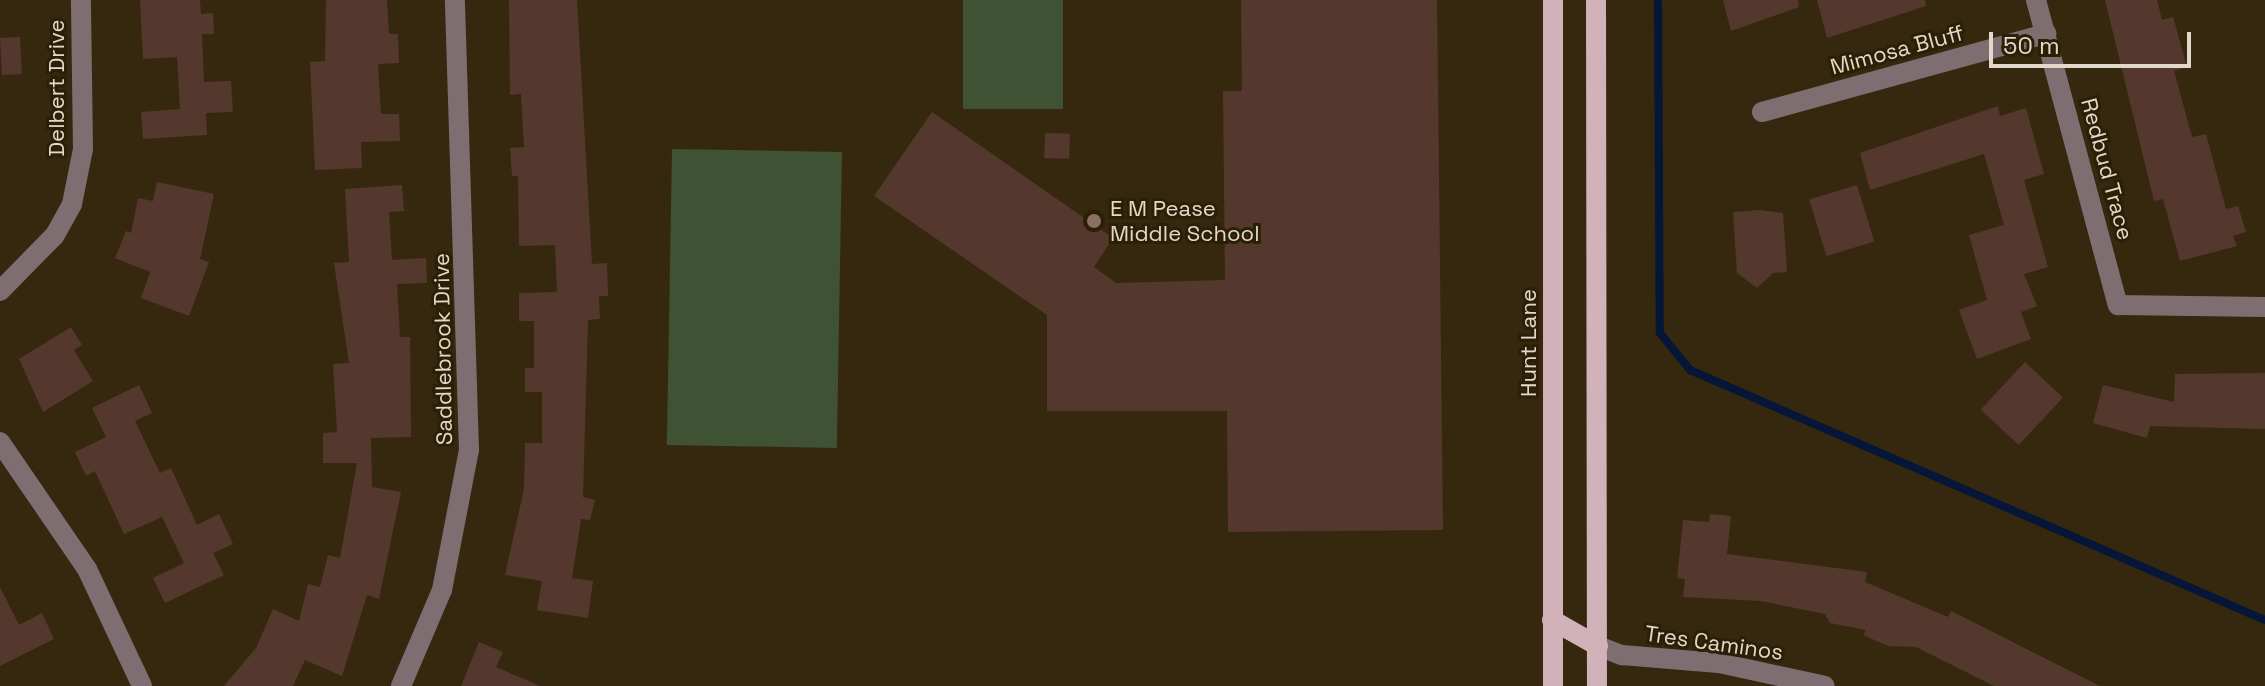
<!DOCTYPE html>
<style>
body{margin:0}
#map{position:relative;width:2265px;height:686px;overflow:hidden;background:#35280f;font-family:"Space Grotesk",sans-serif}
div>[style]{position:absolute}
.green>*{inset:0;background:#3f5233;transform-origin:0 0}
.stream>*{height:8px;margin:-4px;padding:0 4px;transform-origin:4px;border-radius:4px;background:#051639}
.building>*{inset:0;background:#54382e;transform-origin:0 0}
.minor>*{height:20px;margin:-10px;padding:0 10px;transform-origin:10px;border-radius:10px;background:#7e6e71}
.major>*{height:20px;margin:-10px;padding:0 10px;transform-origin:10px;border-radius:10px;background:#d1b2b8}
.dots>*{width:22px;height:22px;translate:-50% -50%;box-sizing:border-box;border:4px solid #2b1f05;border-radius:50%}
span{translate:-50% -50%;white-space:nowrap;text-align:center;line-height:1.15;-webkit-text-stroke:6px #2b1f05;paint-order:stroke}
.street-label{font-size:22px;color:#e2d9ca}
.poi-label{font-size:22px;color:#e2d9ca}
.left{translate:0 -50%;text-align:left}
.scale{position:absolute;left:1989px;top:32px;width:202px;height:36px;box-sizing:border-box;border:4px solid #e2d9ca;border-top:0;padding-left:10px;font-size:24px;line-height:28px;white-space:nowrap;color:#e2d9ca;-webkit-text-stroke:6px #2b1f05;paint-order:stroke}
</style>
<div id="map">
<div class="green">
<i style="left:963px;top:0;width:100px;height:109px"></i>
<i style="left:672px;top:149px;width:170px;height:296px;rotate:1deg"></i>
</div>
<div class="stream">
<i style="left:1658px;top:0;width:333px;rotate:89.7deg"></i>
<i style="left:1660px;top:333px;width:48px;rotate:51deg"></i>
<i style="left:1690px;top:370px;width:627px;rotate:23.5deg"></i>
</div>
<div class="building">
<i style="clip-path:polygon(140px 0,200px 0,201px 14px,213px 13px,214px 34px,202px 34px,204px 82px,231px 81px,233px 112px,206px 113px,207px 135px,143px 139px,141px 112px,180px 109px,177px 57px,143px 59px)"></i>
<i style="clip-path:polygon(326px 0,387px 0,389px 34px,398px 34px,399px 63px,378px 64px,381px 114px,399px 114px,400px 141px,361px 142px,362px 168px,315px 170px,310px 62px,325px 61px)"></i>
<i style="clip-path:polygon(509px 0,577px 0,592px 264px,607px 263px,608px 296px,599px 296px,600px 319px,588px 320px,583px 497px,595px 500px,590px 520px,581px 519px,572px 578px,593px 581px,588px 618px,537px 610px,542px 581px,505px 575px,524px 489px,525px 443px,542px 443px,542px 392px,525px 392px,525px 368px,534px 368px,534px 321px,519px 321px,519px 293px,557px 292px,555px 245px,519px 246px,518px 176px,512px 176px,510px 148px,524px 147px,521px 94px,510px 95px)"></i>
<i style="clip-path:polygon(1241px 0,1437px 0,1443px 530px,1228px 532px,1227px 411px,1047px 411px,1047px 315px,874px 196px,932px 112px,1113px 238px,1094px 267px,1116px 283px,1225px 280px,1223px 91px,1242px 91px)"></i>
<i style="clip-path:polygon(1723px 0,1798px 0,1799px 7px,1731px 31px)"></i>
<i style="clip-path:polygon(1817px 0,1925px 0,1926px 6px,1827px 38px)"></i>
<i style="clip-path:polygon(2105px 0,2157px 0,2162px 20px,2173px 17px,2187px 67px,2174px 71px,2192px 137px,2206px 134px,2226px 209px,2238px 206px,2246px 232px,2233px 236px,2237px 246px,2180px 261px,2163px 199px,2154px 201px)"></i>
<i style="left:20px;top:37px;width:37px;height:20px;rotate:87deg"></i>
<i style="clip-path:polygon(1998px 106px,2000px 116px,2026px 108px,2044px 174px,2024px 180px,2048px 267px,2024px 274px,2037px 306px,2021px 312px,2031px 339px,1977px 359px,1959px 310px,1987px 300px,1969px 235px,2004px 225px,1984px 154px,1870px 190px,1860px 153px)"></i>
<i style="left:1045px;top:133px;width:25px;height:25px;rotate:2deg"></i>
<i style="clip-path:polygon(157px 182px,214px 194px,200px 259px,209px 262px,189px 316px,141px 298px,150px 272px,115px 258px,126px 231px,131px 233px,138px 198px,153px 201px)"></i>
<i style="clip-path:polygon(402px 185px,404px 211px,389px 212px,392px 260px,426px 258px,427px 283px,397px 284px,400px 337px,410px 337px,411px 437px,371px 438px,372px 487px,401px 492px,379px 599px,367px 595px,342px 676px,305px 660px,293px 686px,224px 686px,256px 648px,273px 609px,299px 621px,308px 584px,320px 587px,328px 555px,340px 558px,357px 463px,323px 463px,323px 433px,337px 432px,333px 364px,349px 363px,334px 263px,349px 262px,345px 189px)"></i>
<i style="left:1857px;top:185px;width:59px;height:50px;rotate:73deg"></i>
<i style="clip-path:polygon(1760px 210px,1783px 213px,1787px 272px,1773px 273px,1757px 288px,1737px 273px,1733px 212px)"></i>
<i style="clip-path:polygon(71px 327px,82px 345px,74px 350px,93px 381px,43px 412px,19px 359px)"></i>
<i style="left:2025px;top:362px;width:52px;height:65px;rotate:43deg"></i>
<i style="clip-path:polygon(2265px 373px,2265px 429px,2150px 426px,2147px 438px,2093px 423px,2103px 385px,2174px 402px,2175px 374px)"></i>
<i style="clip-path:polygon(139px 385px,152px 413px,135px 421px,160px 473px,171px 468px,197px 525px,219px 514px,233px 544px,213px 553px,224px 575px,165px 603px,153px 578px,184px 563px,162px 517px,124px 534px,95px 471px,86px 476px,75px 452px,106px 437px,92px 408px)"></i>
<i style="clip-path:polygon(1710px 514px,1731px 516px,1727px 554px,1867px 572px,1865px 582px,1948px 617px,1951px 611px,2100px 686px,1994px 686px,1916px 647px,1888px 646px,1863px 635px,1866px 630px,1830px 623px,1825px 614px,1761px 601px,1683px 597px,1685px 579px,1677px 578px,1683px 520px,1709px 522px)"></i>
<i style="clip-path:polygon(0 587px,19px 625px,42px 613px,54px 639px,0 666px)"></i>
<i style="clip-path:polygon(479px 642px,503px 652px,496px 667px,540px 686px,461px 686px)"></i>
</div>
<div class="minor">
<i style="left:2036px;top:0;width:316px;rotate:75deg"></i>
<i style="left:2118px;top:305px;width:147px;rotate:0.8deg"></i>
<i style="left:1762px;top:112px;width:295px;rotate:-15.4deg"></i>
<i style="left:0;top:291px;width:78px;rotate:-45.5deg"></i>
<i style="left:55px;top:235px;width:35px;rotate:-61deg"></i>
<i style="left:72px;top:204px;width:56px;rotate:-78.7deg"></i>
<i style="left:83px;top:149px;width:149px;rotate:-90.8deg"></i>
<i style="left:0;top:442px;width:154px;rotate:55.6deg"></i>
<i style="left:87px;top:569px;width:129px;rotate:64.8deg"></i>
<i style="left:1598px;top:646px;width:26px;rotate:21deg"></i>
<i style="left:1622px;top:655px;width:97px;rotate:4.7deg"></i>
<i style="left:1719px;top:663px;width:108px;rotate:12.2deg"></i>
<i style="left:401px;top:686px;width:104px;rotate:-66.9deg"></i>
<i style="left:442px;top:590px;width:143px;rotate:-79.1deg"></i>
<i style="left:469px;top:450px;width:450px;rotate:-91.8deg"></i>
</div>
<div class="major">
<i style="left:1596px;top:0;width:686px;rotate:89.92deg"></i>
<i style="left:1552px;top:620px;width:53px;rotate:29.5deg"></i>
<i style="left:1553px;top:686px;width:686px;rotate:-90deg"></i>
</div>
<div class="dots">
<i style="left:1094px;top:221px;background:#8d6e63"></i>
</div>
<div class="street-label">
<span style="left:1897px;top:50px;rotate:-15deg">Mimosa Bluff</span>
<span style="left:57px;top:88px;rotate:-90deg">Delbert Drive</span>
<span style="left:2107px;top:169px;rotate:75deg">Redbud Trace</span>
<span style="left:1529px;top:343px;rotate:-90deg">Hunt Lane</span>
<span style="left:443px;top:349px;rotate:-91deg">Saddlebrook Drive</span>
<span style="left:1714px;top:643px;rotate:8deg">Tres Caminos</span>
</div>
<div class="poi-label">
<span class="left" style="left:1110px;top:221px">E M Pease<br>Middle School</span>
</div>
<div class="scale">50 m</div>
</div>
